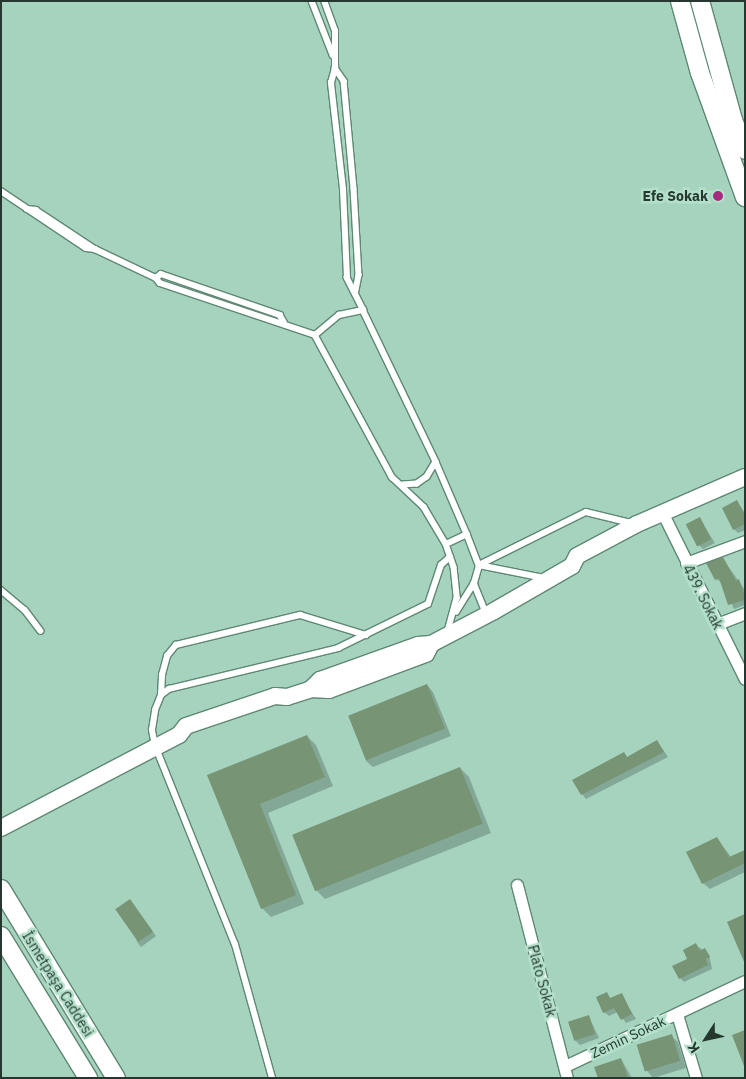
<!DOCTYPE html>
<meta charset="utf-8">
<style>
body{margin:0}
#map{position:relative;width:746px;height:1079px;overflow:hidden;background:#a6d3bd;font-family:"IBM Plex Sans",sans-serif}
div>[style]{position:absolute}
.shadow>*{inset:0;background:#0003}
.building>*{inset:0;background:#779475;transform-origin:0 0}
.roads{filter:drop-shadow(1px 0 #5e8874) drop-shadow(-1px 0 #5e8874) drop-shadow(0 1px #5e8874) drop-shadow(0 -1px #5e8874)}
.lane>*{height:5.5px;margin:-2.75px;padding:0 2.75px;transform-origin:2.75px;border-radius:2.75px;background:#fff}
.street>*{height:11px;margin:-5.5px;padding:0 5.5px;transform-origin:5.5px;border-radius:5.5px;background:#fff}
.secondary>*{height:16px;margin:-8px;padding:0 8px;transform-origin:8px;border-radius:8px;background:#fff}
.primary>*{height:18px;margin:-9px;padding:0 9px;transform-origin:9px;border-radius:9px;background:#fff}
.dots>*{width:14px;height:14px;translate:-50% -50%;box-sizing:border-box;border:2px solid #b3e0ca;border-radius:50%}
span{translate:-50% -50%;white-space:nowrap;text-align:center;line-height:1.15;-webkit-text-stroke:5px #b3e0ca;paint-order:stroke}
.poi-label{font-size:14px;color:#25372e;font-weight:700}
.right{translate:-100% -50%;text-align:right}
.street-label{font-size:14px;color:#25372e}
.frame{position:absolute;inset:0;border:2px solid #25372e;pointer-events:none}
.north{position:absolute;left:681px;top:1014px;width:50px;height:50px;-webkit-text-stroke:4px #b3e0ca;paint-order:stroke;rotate:235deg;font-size:14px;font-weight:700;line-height:20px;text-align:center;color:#25372e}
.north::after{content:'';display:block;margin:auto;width:18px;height:22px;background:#25372e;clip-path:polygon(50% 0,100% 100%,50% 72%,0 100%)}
</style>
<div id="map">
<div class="shadow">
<i style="clip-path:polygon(737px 502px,745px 513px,745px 530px,738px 533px,734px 529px)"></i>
<i style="clip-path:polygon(699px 518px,715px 543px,703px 549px,699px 545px)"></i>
<i style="clip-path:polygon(723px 559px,745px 590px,745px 605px,734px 609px,722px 583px,716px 579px)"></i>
<i style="clip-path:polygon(427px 685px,433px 692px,451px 736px,373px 767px,366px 761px,349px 717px)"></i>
<i style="clip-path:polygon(307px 736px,316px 745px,333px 786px,268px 813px,304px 904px,271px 917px,262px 908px,209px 776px)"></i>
<i style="clip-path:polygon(657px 741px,668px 757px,586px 799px,582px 794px,624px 754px,628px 758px)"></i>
<i style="clip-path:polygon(460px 768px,469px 777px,491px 833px,325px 899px,316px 890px)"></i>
<i style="clip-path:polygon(717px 838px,731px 857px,745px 851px,745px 872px,710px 889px,703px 883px)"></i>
<i style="clip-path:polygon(130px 900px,156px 936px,141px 947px,137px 942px)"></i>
<i style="clip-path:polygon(696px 945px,709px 954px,712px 969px,684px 982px,680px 978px)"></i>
<i style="clip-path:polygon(606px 993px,611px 999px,621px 994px,636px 1019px,626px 1023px,618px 1012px,609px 1016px,604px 1012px)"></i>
<i style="clip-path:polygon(589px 1017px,599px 1038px,580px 1045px,575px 1040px)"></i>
<i style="clip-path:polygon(671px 1036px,678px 1042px,686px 1068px,653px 1078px,647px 1071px)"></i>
<i style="clip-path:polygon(621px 1059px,632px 1078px,599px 1078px)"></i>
</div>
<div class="building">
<i style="clip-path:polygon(737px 500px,745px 515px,745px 524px,733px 530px,722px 508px)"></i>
<i style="left:700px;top:517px;width:25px;height:16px;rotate:63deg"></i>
<i style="clip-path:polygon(723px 557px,736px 581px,739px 579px,745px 596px,745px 600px,728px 605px,719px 578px,715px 580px,706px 563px)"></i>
<i style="left:427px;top:684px;width:48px;height:85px;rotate:68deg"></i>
<i style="clip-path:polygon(307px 735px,325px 777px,260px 804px,296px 895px,261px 909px,207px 775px)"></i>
<i style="clip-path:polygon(657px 740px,664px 752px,581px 795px,572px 780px,624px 752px,627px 757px)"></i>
<i style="left:460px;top:767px;width:61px;height:181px;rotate:68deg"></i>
<i style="clip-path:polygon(717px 837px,729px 857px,745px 850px,745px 863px,702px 884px,686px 852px)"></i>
<i style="left:130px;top:899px;width:40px;height:18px;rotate:55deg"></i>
<i style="clip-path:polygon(745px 914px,745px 964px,727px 922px)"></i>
<i style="clip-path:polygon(696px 943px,700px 951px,705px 948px,710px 957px,706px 959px,708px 965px,679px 979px,672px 966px,687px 959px,683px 950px)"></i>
<i style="clip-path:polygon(607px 992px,610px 998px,622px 993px,632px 1014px,621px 1020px,614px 1008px,603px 1013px,596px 997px)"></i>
<i style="left:589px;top:1015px;width:20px;height:22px;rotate:72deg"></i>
<i style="clip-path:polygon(745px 1030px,745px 1065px,744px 1066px,732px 1035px)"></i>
<i style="left:672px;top:1034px;width:28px;height:37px;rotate:73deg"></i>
<i style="clip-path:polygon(621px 1058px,628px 1078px,598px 1078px,594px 1067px)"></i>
</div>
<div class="roads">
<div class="lane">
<i style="left:312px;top:1px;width:58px;rotate:68.7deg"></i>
<i style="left:335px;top:68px;width:16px;rotate:55deg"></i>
<i style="left:344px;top:81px;width:108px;rotate:84.7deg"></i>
<i style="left:354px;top:189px;width:86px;rotate:86.7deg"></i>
<i style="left:359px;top:275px;width:16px;rotate:101deg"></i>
<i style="left:1px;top:191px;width:102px;rotate:33.8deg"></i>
<i style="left:86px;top:248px;width:9px;rotate:6deg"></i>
<i style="left:95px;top:249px;width:68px;rotate:25.4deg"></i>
<i style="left:156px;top:278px;width:6px;rotate:51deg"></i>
<i style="left:160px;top:283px;width:163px;rotate:18.5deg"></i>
<i style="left:315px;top:335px;width:162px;rotate:61.5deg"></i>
<i style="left:392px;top:477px;width:44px;rotate:43.2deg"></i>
<i style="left:424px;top:507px;width:43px;rotate:59.3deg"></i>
<i style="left:446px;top:544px;width:24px;rotate:71deg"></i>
<i style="left:454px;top:567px;width:31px;rotate:84deg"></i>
<i style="left:457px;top:598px;width:34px;rotate:105deg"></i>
<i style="left:27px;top:209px;width:9px;rotate:6deg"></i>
<i style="left:36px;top:210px;width:71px;rotate:33.5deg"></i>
<i style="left:156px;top:278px;width:6px;rotate:-39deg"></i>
<i style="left:161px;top:274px;width:126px;rotate:19deg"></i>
<i style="left:280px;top:315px;width:8px;rotate:60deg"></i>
<i style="left:363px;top:310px;width:169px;rotate:64.3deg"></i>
<i style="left:436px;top:462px;width:17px;rotate:121deg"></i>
<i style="left:427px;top:477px;width:12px;rotate:145deg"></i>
<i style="left:417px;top:484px;width:14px;rotate:176deg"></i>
<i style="left:315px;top:335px;width:31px;rotate:-40deg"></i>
<i style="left:339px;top:315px;width:25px;rotate:-12deg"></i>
<i style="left:363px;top:310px;width:36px;rotate:-117deg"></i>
<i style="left:347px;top:278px;width:89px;rotate:-92.6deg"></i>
<i style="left:343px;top:189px;width:107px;rotate:-96.5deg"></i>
<i style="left:331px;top:83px;width:16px;rotate:-75deg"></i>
<i style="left:335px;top:68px;width:37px;rotate:-90deg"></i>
<i style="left:335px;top:31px;width:32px;rotate:-110deg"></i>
<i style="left:436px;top:462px;width:78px;rotate:66.7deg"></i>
<i style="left:446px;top:544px;width:23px;rotate:-25deg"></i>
<i style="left:467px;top:534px;width:33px;rotate:69deg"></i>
<i style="left:479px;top:565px;width:66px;rotate:11.3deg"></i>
<i style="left:474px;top:583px;width:32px;rotate:68deg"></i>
<i style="left:1px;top:590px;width:31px;rotate:40deg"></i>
<i style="left:25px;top:610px;width:26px;rotate:53deg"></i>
<i style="left:456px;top:612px;width:34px;rotate:-58deg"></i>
<i style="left:474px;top:583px;width:19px;rotate:-74deg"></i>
<i style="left:479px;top:565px;width:119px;rotate:-26.4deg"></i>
<i style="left:586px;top:512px;width:46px;rotate:13.7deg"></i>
<i style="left:161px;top:695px;width:20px;rotate:-87deg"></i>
<i style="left:162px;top:675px;width:20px;rotate:-75deg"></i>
<i style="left:167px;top:656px;width:14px;rotate:-51deg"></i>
<i style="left:176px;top:645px;width:128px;rotate:-13.6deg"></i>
<i style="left:300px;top:615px;width:69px;rotate:16.9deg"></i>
<i style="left:272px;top:1078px;width:138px;rotate:-105.5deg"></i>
<i style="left:235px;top:945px;width:214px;rotate:-111.9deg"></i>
<i style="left:155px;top:746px;width:16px;rotate:-101deg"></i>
<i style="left:152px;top:730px;width:20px;rotate:-81deg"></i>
<i style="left:155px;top:710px;width:16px;rotate:-68deg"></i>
<i style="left:161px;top:695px;width:10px;rotate:-37deg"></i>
<i style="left:169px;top:689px;width:174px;rotate:-13.6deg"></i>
<i style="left:338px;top:648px;width:100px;rotate:-26.1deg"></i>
<i style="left:428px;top:604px;width:41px;rotate:-71.6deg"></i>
<i style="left:441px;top:565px;width:12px;rotate:-42deg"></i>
</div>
<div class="street">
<i style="left:663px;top:514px;width:184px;rotate:63.6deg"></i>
<i style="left:686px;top:563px;width:63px;rotate:-20.4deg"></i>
<i style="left:717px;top:624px;width:30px;rotate:-21deg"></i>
<i style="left:517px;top:885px;width:199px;rotate:75.5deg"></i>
<i style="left:677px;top:1014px;width:67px;rotate:73.5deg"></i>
<i style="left:565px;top:1066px;width:199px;rotate:-25.3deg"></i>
</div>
<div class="secondary">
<i style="left:311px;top:689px;width:13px;rotate:-45deg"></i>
<i style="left:320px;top:680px;width:104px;rotate:-19.7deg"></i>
<i style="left:418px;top:645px;width:13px;rotate:-4deg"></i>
<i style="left:431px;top:644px;width:71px;rotate:-27.6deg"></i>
<i style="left:494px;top:611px;width:90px;rotate:-30deg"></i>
<i style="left:572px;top:566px;width:11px;rotate:-63deg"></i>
<i style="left:577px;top:556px;width:68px;rotate:-28.1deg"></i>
<i style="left:637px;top:524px;width:118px;rotate:-23.5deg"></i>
<i style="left:1px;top:828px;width:201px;rotate:-27.6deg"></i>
<i style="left:179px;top:735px;width:11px;rotate:-52deg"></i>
<i style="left:186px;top:726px;width:94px;rotate:-18.6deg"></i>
<i style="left:275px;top:696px;width:12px;rotate:5deg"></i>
<i style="left:287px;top:697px;width:25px;rotate:-18deg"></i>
<i style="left:311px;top:689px;width:18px;rotate:3deg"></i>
<i style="left:329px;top:690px;width:103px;rotate:-20.4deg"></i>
<i style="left:426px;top:654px;width:11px;rotate:-63deg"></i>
</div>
<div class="primary">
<i style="left:680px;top:1px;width:75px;rotate:74.5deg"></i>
<i style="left:700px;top:73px;width:132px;rotate:70.1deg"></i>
<i style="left:700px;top:1px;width:123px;rotate:74.5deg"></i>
<i style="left:733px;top:120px;width:32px;rotate:68deg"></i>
<i style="left:1px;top:889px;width:221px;rotate:58.7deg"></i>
<i style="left:1px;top:936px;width:167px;rotate:58.5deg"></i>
</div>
</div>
<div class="dots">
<i style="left:718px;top:196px;background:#a62b7f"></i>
</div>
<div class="poi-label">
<span class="right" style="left:708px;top:196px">Efe Sokak</span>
</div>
<div class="street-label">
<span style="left:703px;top:597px;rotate:63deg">439. Sokak</span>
<span style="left:542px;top:981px;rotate:75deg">Plato Sokak</span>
<span style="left:58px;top:984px;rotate:58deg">İsmetpaşa Caddesi</span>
<span style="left:628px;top:1037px;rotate:-25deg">Zemin Sokak</span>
</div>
<div class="frame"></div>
<div class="north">K</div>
</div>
